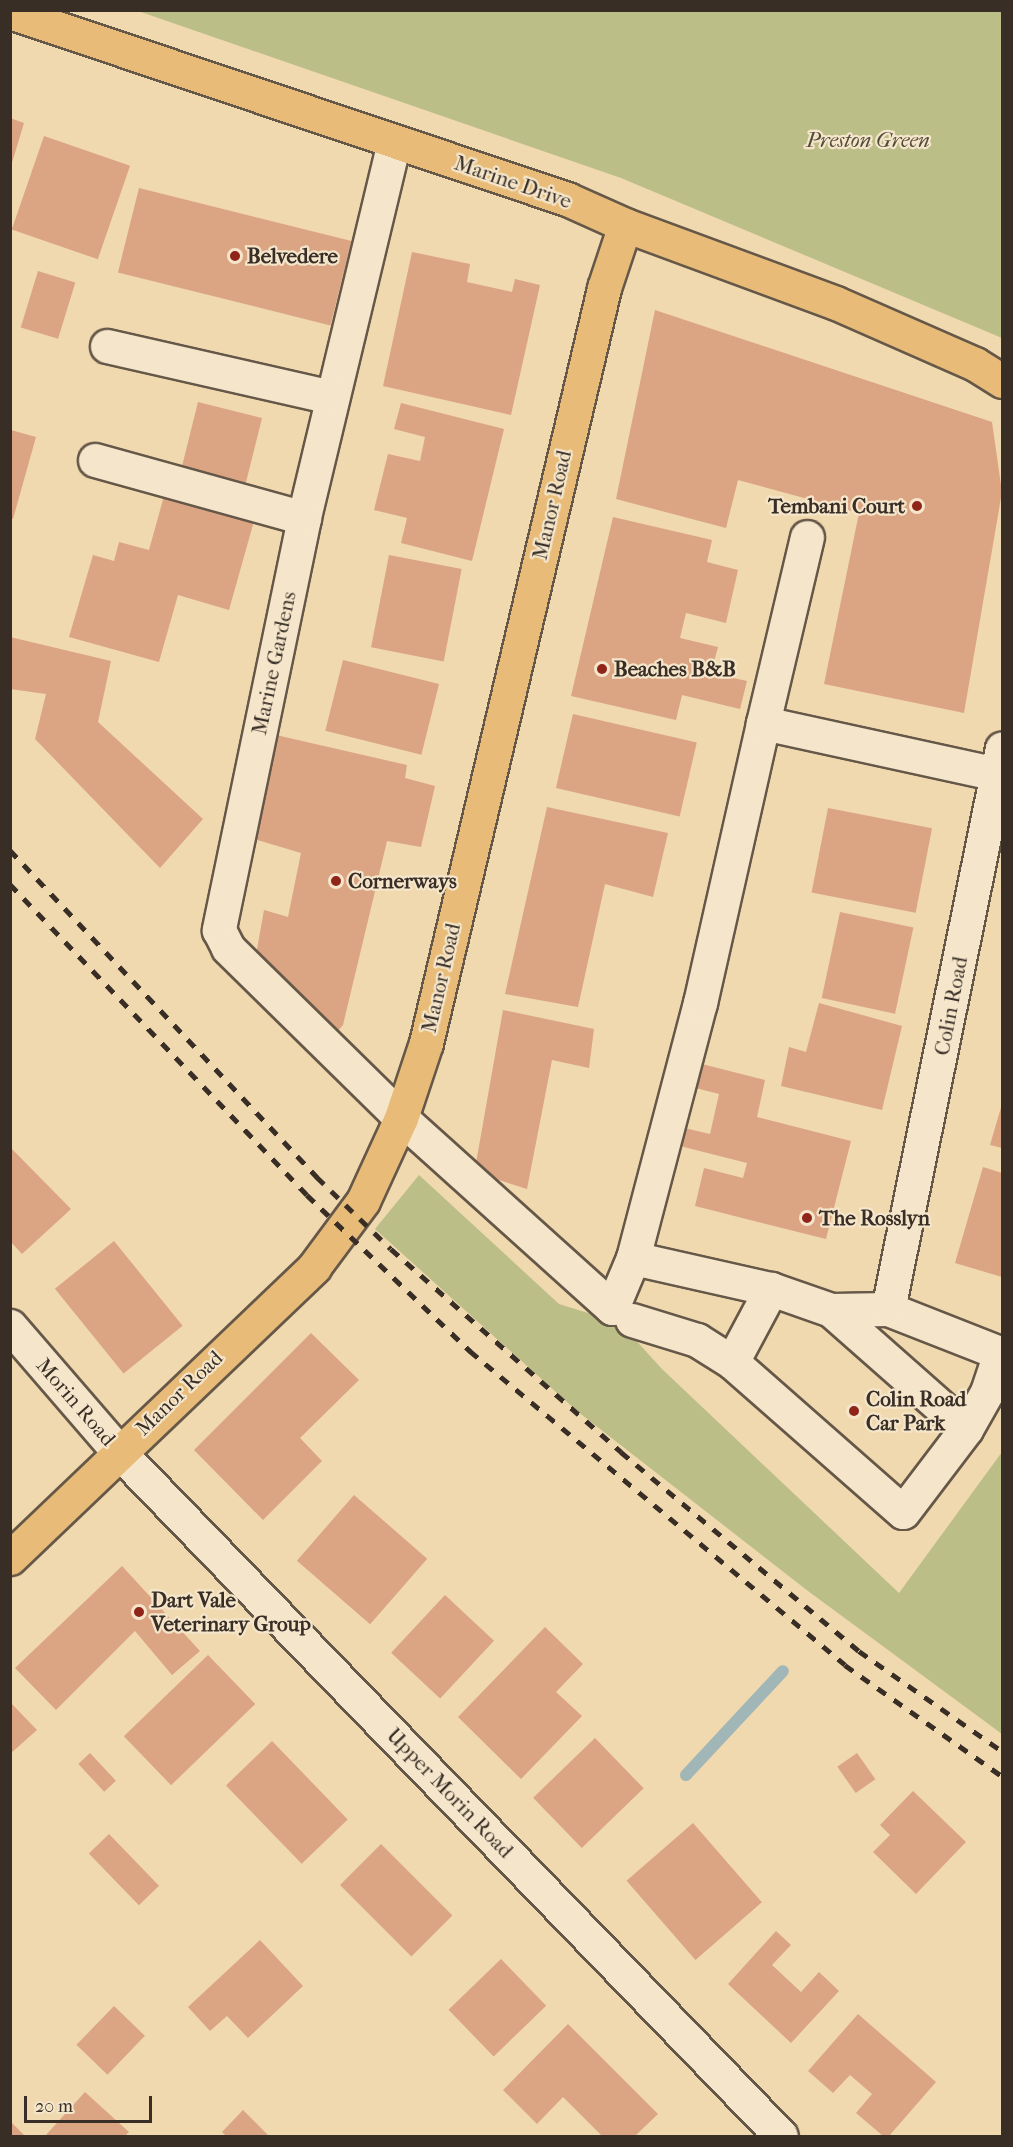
<!DOCTYPE html>
<style>
body{margin:0}
#map{position:relative;width:1013px;height:2147px;overflow:hidden;background:#f0d8af;font-family:"IM FELL French Canon",serif}
div>[style]{position:absolute}
.green>*{inset:0;background:#bcbe88}
.stream>*{height:12px;margin:-6px;padding:0 6px;transform-origin:6px;border-radius:6px;background:#a0b6b7}
.building>*{inset:0;background:#dba584;transform-origin:0 0}
.roads{filter:drop-shadow(2px 0 #665848) drop-shadow(-2px 0 #665848) drop-shadow(0 2px #665848) drop-shadow(0 -2px #665848)}
.minor>*{height:33px;margin:-16.5px;padding:0 16.5px;transform-origin:16.5px;border-radius:16.5px;background:#f5e6cb}
.major>*{height:33px;margin:-16.5px;padding:0 16.5px;transform-origin:16.5px;border-radius:16.5px;background:#e8bc78}
.rail>*{height:4.5px;margin-top:-2.25px;transform-origin:0;background:repeating-linear-gradient(90deg,#382e26 0 10px,transparent 0 20px)}
.dots>*{width:16px;height:16px;translate:-50% -50%;box-sizing:border-box;border:3px solid #f5e6cb;border-radius:50%}
span{translate:-50% -50%;white-space:nowrap;text-align:center;line-height:1.15;-webkit-text-stroke:4.5px #f5e6cb;paint-order:stroke}
.park-label{font-size:21px;color:#524b3a;font-style:italic}
.street-label{font-size:21px;color:#382e26}
.poi-label{font-size:21px;color:#382e26;font-weight:700}
.left{translate:0 -50%;text-align:left}
.right{translate:-100% -50%;text-align:right}
.frame{position:absolute;inset:0;border:12px solid #382e26;pointer-events:none}
.scale{position:absolute;left:24px;top:2096px;width:128px;height:27px;box-sizing:border-box;border:3px solid #382e26;border-top:0;padding-left:8px;font-size:18px;line-height:21px;white-space:nowrap;color:#382e26;-webkit-text-stroke:4px #f5e6cb;paint-order:stroke}
</style>
<div id="map">
<div class="green">
<i style="clip-path:polygon(138px 11px,1002px 11px,1002px 338px,621px 178px)"></i>
<i style="clip-path:polygon(419px 1175px,559px 1304px,620px 1323px,662px 1369px,899px 1593px,1002px 1452px,1002px 1734px,808px 1591px,577px 1411px,375px 1229px)"></i>
</div>
<div class="stream">
<i style="left:686px;top:1775px;width:142px;rotate:-47deg"></i>
</div>
<div class="building">
<i style="clip-path:polygon(10px 118px,24px 123px,11px 166px,10px 166px)"></i>
<i style="left:44px;top:136px;width:91px;height:99px;rotate:19deg"></i>
<i style="left:139px;top:188px;width:219px;height:87px;rotate:14deg"></i>
<i style="clip-path:polygon(412px 252px,470px 264px,467px 282px,512px 292px,515px 279px,540px 285px,511px 415px,383px 386px)"></i>
<i style="left:38px;top:271px;width:39px;height:59px;rotate:17deg"></i>
<i style="clip-path:polygon(655px 310px,992px 422px,1002px 492px,964px 713px,824px 684px,859px 513px,738px 480px,726px 528px,616px 499px)"></i>
<i style="left:198px;top:402px;width:66px;height:70px;rotate:14deg"></i>
<i style="clip-path:polygon(401px 403px,504px 429px,472px 561px,401px 543px,407px 518px,374px 510px,388px 454px,420px 461px,425px 437px,394px 429px)"></i>
<i style="clip-path:polygon(11px 430px,36px 437px,13px 519px,10px 518px)"></i>
<i style="clip-path:polygon(164px 496px,254px 521px,229px 610px,178px 595px,159px 662px,69px 637px,93px 555px,114px 561px,119px 542px,149px 550px)"></i>
<i style="clip-path:polygon(613px 517px,712px 540px,707px 562px,738px 570px,726px 623px,686px 613px,680px 638px,718px 647px,711px 673px,747px 681px,740px 709px,682px 695px,676px 720px,571px 696px)"></i>
<i style="left:389px;top:555px;width:74px;height:94px;rotate:11deg"></i>
<i style="clip-path:polygon(10px 637px,111px 661px,98px 722px,203px 819px,160px 868px,35px 739px,46px 694px,10px 689px)"></i>
<i style="left:343px;top:660px;width:99px;height:73px;rotate:14deg"></i>
<i style="left:573px;top:714px;width:127px;height:76px;rotate:13deg"></i>
<i style="clip-path:polygon(276px 735px,407px 765px,405px 778px,435px 786px,421px 847px,387px 841px,343px 1025px,336px 1033px,256px 955px,264px 910px,288px 917px,301px 853px,251px 838px)"></i>
<i style="clip-path:polygon(547px 807px,668px 833px,653px 897px,605px 884px,578px 1007px,505px 994px)"></i>
<i style="left:828px;top:808px;width:106px;height:86px;rotate:11deg"></i>
<i style="left:840px;top:912px;width:75px;height:88px;rotate:12deg"></i>
<i style="clip-path:polygon(819px 1003px,902px 1026px,882px 1110px,781px 1086px,789px 1047px,806px 1052px)"></i>
<i style="clip-path:polygon(503px 1010px,594px 1029px,589px 1068px,552px 1060px,527px 1189px,486px 1176px,476px 1163px)"></i>
<i style="clip-path:polygon(694px 1062px,765px 1080px,757px 1117px,851px 1141px,826px 1239px,695px 1206px,704px 1168px,743px 1178px,747px 1163px,676px 1145px,680px 1127px,710px 1134px,719px 1094px,688px 1086px)"></i>
<i style="clip-path:polygon(1002px 1104px,1002px 1148px,990px 1145px)"></i>
<i style="clip-path:polygon(10px 1147px,71px 1209px,22px 1254px,10px 1241px)"></i>
<i style="clip-path:polygon(983px 1167px,1002px 1173px,1002px 1277px,955px 1263px)"></i>
<i style="left:114px;top:1241px;width:109px;height:76px;rotate:51deg"></i>
<i style="clip-path:polygon(311px 1333px,359px 1380px,300px 1438px,322px 1461px,263px 1520px,194px 1450px)"></i>
<i style="left:354px;top:1495px;width:97px;height:87px;rotate:41deg"></i>
<i style="clip-path:polygon(122px 1566px,200px 1651px,172px 1675px,135px 1631px,56px 1710px,15px 1668px)"></i>
<i style="left:445px;top:1595px;width:67px;height:79px;rotate:43deg"></i>
<i style="clip-path:polygon(545px 1627px,583px 1664px,556px 1692px,582px 1716px,521px 1779px,458px 1717px)"></i>
<i style="left:208px;top:1655px;width:68px;height:117px;rotate:46deg"></i>
<i style="clip-path:polygon(10px 1702px,37px 1730px,10px 1754px)"></i>
<i style="left:595px;top:1738px;width:70px;height:86px;rotate:46deg"></i>
<i style="left:272px;top:1741px;width:109px;height:64px;rotate:46deg"></i>
<i style="left:90px;top:1753px;width:38px;height:16px;rotate:47deg"></i>
<i style="left:857px;top:1753px;width:32px;height:24px;rotate:55deg"></i>
<i style="clip-path:polygon(913px 1791px,966px 1842px,916px 1894px,873px 1852px,890px 1835px,880px 1825px)"></i>
<i style="left:693px;top:1823px;width:105px;height:88px;rotate:49deg"></i>
<i style="left:109px;top:1834px;width:72px;height:28px;rotate:46deg"></i>
<i style="left:381px;top:1844px;width:101px;height:58px;rotate:45deg"></i>
<i style="clip-path:polygon(776px 1931px,791px 1945px,772px 1965px,801px 1992px,819px 1972px,839px 1991px,791px 2043px,728px 1984px)"></i>
<i style="clip-path:polygon(260px 1940px,303px 1986px,248px 2038px,227px 2016px,210px 2031px,188px 2007px)"></i>
<i style="left:501px;top:1959px;width:65px;height:73px;rotate:46deg"></i>
<i style="left:114px;top:2006px;width:43px;height:54px;rotate:44deg"></i>
<i style="clip-path:polygon(858px 2014px,936px 2082px,889px 2136px,883px 2136px,856px 2113px,872px 2094px,850px 2075px,833px 2093px,808px 2071px)"></i>
<i style="clip-path:polygon(568px 2024px,658px 2114px,635px 2136px,602px 2136px,563px 2097px,537px 2124px,503px 2090px)"></i>
<i style="clip-path:polygon(85px 2092px,129px 2132px,125px 2136px,45px 2136px)"></i>
<i style="clip-path:polygon(243px 2110px,268px 2135px,267px 2136px,226px 2136px,222px 2132px)"></i>
<i style="clip-path:polygon(10px 2121px,24px 2135px,22px 2136px,10px 2136px)"></i>
</div>
<div class="roads">
<div class="minor">
<i style="left:394px;top:142px;width:387px;rotate:103.5deg"></i>
<i style="left:304px;top:518px;width:421px;rotate:101.7deg"></i>
<i style="left:219px;top:930px;width:20px;rotate:63deg"></i>
<i style="left:228px;top:948px;width:243px;rotate:44.5deg"></i>
<i style="left:401px;top:1118px;width:284px;rotate:42deg"></i>
<i style="left:612px;top:1308px;width:54px;rotate:-67.2deg"></i>
<i style="left:633px;top:1258px;width:264px;rotate:-75.3deg"></i>
<i style="left:700px;top:1003px;width:287px;rotate:-77.3deg"></i>
<i style="left:763px;top:723px;width:239px;rotate:12.3deg"></i>
<i style="left:107px;top:346px;width:231px;rotate:12.8deg"></i>
<i style="left:95px;top:460px;width:217px;rotate:15.5deg"></i>
<i style="left:763px;top:723px;width:191px;rotate:-76.7deg"></i>
<i style="left:633px;top:1258px;width:141px;rotate:12.7deg"></i>
<i style="left:771px;top:1289px;width:64px;rotate:19.3deg"></i>
<i style="left:831px;top:1310px;width:57px;rotate:-1deg"></i>
<i style="left:831px;top:1310px;width:180px;rotate:41.4deg"></i>
<i style="left:632px;top:1320px;width:68px;rotate:17.1deg"></i>
<i style="left:697px;top:1340px;width:41px;rotate:32.2deg"></i>
<i style="left:732px;top:1362px;width:227px;rotate:41.3deg"></i>
<i style="left:903px;top:1512px;width:104px;rotate:-52.8deg"></i>
<i style="left:966px;top:1429px;width:43px;rotate:-60.4deg"></i>
<i style="left:987px;top:1392px;width:41px;rotate:-71.6deg"></i>
<i style="left:1000px;top:1353px;width:120px;rotate:-158.6deg"></i>
<i style="left:888px;top:1309px;width:572px;rotate:-78.51deg"></i>
<i style="left:10px;top:1326px;width:165px;rotate:49.2deg"></i>
<i style="left:118px;top:1451px;width:953px;rotate:45.94deg"></i>
<i style="left:732px;top:1362px;width:83px;rotate:-61.9deg"></i>
</div>
<div class="major">
<i style="left:10px;top:12px;width:588px;rotate:18.56deg"></i>
<i style="left:567px;top:199px;width:64px;rotate:24.1deg"></i>
<i style="left:625px;top:225px;width:225px;rotate:20.3deg"></i>
<i style="left:836px;top:303px;width:152px;rotate:23.7deg"></i>
<i style="left:975px;top:364px;width:32px;rotate:32deg"></i>
<i style="left:10px;top:1558px;width:421px;rotate:-43.7deg"></i>
<i style="left:314px;top:1267px;width:82px;rotate:-53.4deg"></i>
<i style="left:363px;top:1201px;width:91px;rotate:-65.4deg"></i>
<i style="left:401px;top:1118px;width:79px;rotate:-71.6deg"></i>
<i style="left:426px;top:1043px;width:776px;rotate:-76.73deg"></i>
<i style="left:604px;top:288px;width:66px;rotate:-71.6deg"></i>
</div>
</div>
<div class="rail">
<i style="left:10px;top:850px;width:449px;rotate:46.8deg"></i>
<i style="left:317px;top:1177px;width:103px;rotate:44.2deg"></i>
<i style="left:391px;top:1249px;width:307px;rotate:41.4deg"></i>
<i style="left:621px;top:1452px;width:310px;rotate:39.9deg"></i>
<i style="left:859px;top:1651px;width:174px;rotate:35deg"></i>
<i style="left:10px;top:884px;width:430px;rotate:46.3deg"></i>
<i style="left:307px;top:1195px;width:226px;rotate:43.7deg"></i>
<i style="left:470px;top:1351px;width:489px;rotate:39.9deg"></i>
<i style="left:845px;top:1665px;width:192px;rotate:35.3deg"></i>
</div>
<div class="dots">
<i style="left:235px;top:256px;background:#8f2418"></i>
<i style="left:917px;top:506px;background:#8f2418"></i>
<i style="left:602px;top:669px;background:#8f2418"></i>
<i style="left:336px;top:881px;background:#8f2418"></i>
<i style="left:807px;top:1218px;background:#8f2418"></i>
<i style="left:854px;top:1411px;background:#8f2418"></i>
<i style="left:139px;top:1612px;background:#8f2418"></i>
</div>
<div class="park-label">
<span style="left:868px;top:140px">Preston Green</span>
</div>
<div class="street-label">
<span style="left:513px;top:182px;rotate:19deg">Marine Drive</span>
<span style="left:552px;top:505px;rotate:-77deg">Manor Road</span>
<span style="left:274px;top:663px;rotate:-78deg">Marine Gardens</span>
<span style="left:441px;top:978px;rotate:-77deg">Manor Road</span>
<span style="left:951px;top:1006px;rotate:-79deg">Colin Road</span>
<span style="left:179px;top:1393px;rotate:-44deg">Manor Road</span>
<span style="left:76px;top:1402px;rotate:49deg">Morin Road</span>
<span style="left:450px;top:1793px;rotate:46deg">Upper Morin Road</span>
</div>
<div class="poi-label">
<span class="left" style="left:247px;top:256px">Belvedere</span>
<span class="right" style="left:905px;top:506px">Tembani Court</span>
<span class="left" style="left:614px;top:669px">Beaches B&amp;B</span>
<span class="left" style="left:348px;top:881px">Cornerways</span>
<span class="left" style="left:819px;top:1218px">The Rosslyn</span>
<span class="left" style="left:866px;top:1411px">Colin Road<br>Car Park</span>
<span class="left" style="left:151px;top:1612px">Dart Vale<br>Veterinary Group</span>
</div>
<div class="frame"></div>
<div class="scale">20 m</div>
</div>
